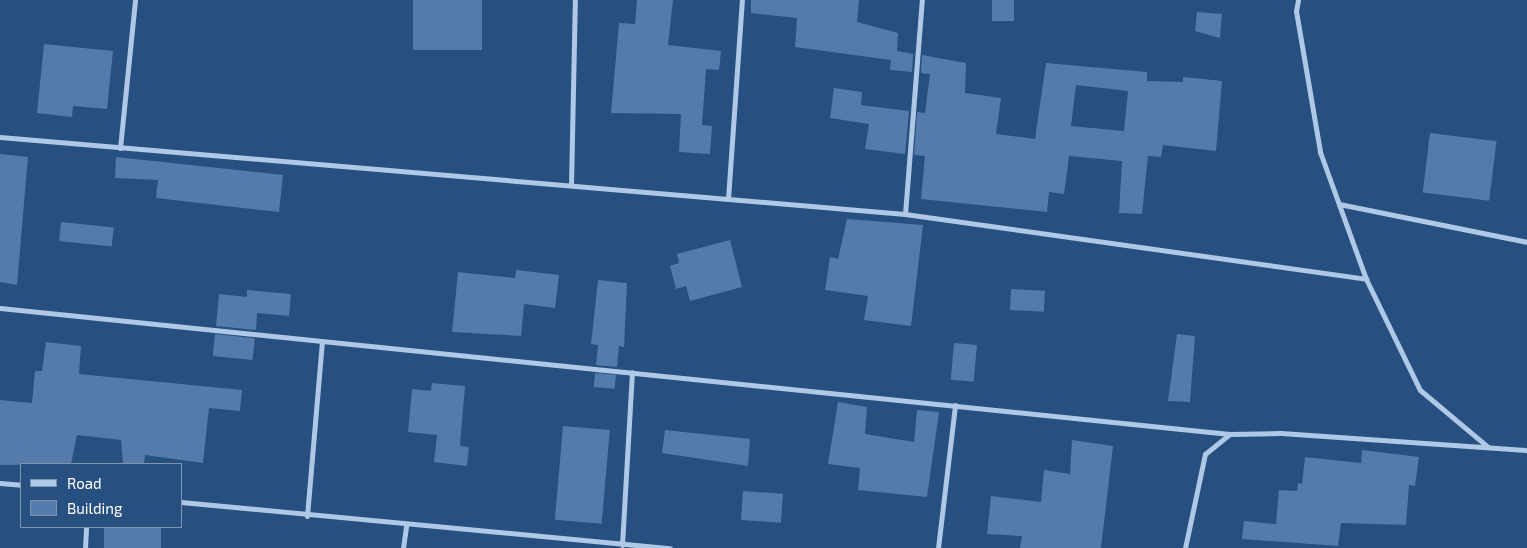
<!DOCTYPE html>
<style>
body{margin:0}
#map{position:relative;width:1527px;height:548px;overflow:hidden;background:#274f80;font-family:"Exo 2",sans-serif}
div>[style]{position:absolute}
.building>*{inset:0;background:#547baa;transform-origin:0 0}
.street>*{height:5px;margin:-2.5px;padding:0 2.5px;transform-origin:2.5px;border-radius:2.5px;background:#aec8e6}
span{translate:-50% -50%;white-space:nowrap;text-align:center;line-height:1.15;-webkit-text-stroke:4px #274f80;paint-order:stroke}
.legend{position:absolute;left:20px;top:463px;width:162px;height:65px;box-sizing:border-box;background:#274f80;border:1px solid #7d95b3;margin:0;padding:6px 9px;list-style:none;font-size:15px;color:#fff}
.legend li{display:flex;align-items:center;gap:10px;height:25px}
.legend b{width:25px;border:1px solid #7d95b3}
</style>
<div id="map">
<div class="building">
<i style="left:413px;top:0;width:69px;height:50px"></i>
<i style="clip-path:polygon(637px 0,673px 0,668px 45px,721px 51px,719px 70px,706px 69px,702px 125px,712px 126px,710px 154px,679px 152px,681px 114px,611px 113px,619px 23px,635px 24px)"></i>
<i style="clip-path:polygon(751px 0,859px 0,857px 22px,898px 33px,897px 51px,913px 54px,912px 72px,890px 70px,891px 60px,795px 47px,797px 18px,751px 13px)"></i>
<i style="left:992px;top:0;width:22px;height:21px"></i>
<i style="clip-path:polygon(1197px 12px,1222px 14px,1220px 38px,1195px 31px)"></i>
<i style="clip-path:polygon(44px 44px,113px 51px,107px 109px,73px 106px,72px 117px,37px 113px)"></i>
<i style="clip-path:polygon(evenodd,922px 55px,966px 63px,965px 93px,1001px 98px,996px 134px,1035px 139px,1046px 63px,1147px 72px,1147px 81px,1183px 82px,1183px 77px,1222px 81px,1216px 151px,1163px 145px,1161px 157px,1148px 156px,1142px 214px,1119px 213px,1122px 161px,1069px 156px,1064px 194px,1049px 192px,1047px 212px,921px 199px,925px 156px,914px 155px,917px 112px,925px 113px,930px 74px,921px 73px,922px 55px,1076px 85px,1128px 91px,1124px 131px,1071px 126px,1076px 85px)"></i>
<i style="clip-path:polygon(834px 88px,862px 92px,861px 105px,909px 111px,905px 154px,865px 149px,869px 124px,830px 118px)"></i>
<i style="left:1430px;top:133px;width:67px;height:60px;rotate:7deg"></i>
<i style="clip-path:polygon(0 154px,28px 157px,17px 285px,0 282px)"></i>
<i style="clip-path:polygon(116px 157px,283px 175px,279px 212px,156px 198px,158px 180px,115px 178px)"></i>
<i style="clip-path:polygon(847px 219px,923px 225px,911px 326px,864px 320px,868px 296px,825px 290px,830px 257px,838px 259px)"></i>
<i style="left:61px;top:222px;width:53px;height:19px;rotate:6deg"></i>
<i style="clip-path:polygon(730px 240px,742px 287px,690px 301px,686px 286px,676px 289px,670px 266px,679px 263px,677px 254px)"></i>
<i style="clip-path:polygon(516px 270px,559px 275px,555px 308px,524px 304px,521px 336px,452px 332px,458px 272px,515px 278px)"></i>
<i style="clip-path:polygon(598px 280px,627px 283px,624px 347px,619px 346px,617px 367px,596px 365px,598px 345px,591px 344px)"></i>
<i style="left:1011px;top:289px;width:34px;height:21px;rotate:3deg"></i>
<i style="clip-path:polygon(247px 290px,291px 294px,289px 316px,257px 313px,256px 330px,216px 326px,219px 294px,247px 297px)"></i>
<i style="left:215px;top:334px;width:40px;height:22px;rotate:6deg"></i>
<i style="clip-path:polygon(1177px 334px,1195px 336px,1190px 402px,1168px 401px)"></i>
<i style="clip-path:polygon(46px 342px,81px 346px,79px 374px,242px 390px,240px 411px,209px 408px,203px 463px,145px 455px,144px 464px,123px 464px,121px 440px,77px 435px,71px 464px,0 465px,0 400px,32px 403px,35px 371px,42px 371px)"></i>
<i style="left:954px;top:343px;width:23px;height:37px;rotate:5deg"></i>
<i style="left:595px;top:373px;width:21px;height:14px;rotate:5deg"></i>
<i style="clip-path:polygon(432px 383px,465px 386px,460px 446px,469px 447px,467px 466px,434px 462px,437px 435px,408px 432px,412px 389px,431px 391px)"></i>
<i style="clip-path:polygon(838px 402px,867px 407px,865px 434px,914px 442px,917px 410px,939px 412px,927px 497px,858px 490px,860px 468px,828px 464px)"></i>
<i style="left:563px;top:426px;width:47px;height:94px;rotate:5deg"></i>
<i style="clip-path:polygon(665px 430px,750px 439px,748px 466px,662px 453px)"></i>
<i style="clip-path:polygon(1072px 440px,1113px 446px,1101px 548px,1020px 548px,1022px 536px,987px 534px,991px 496px,1041px 502px,1044px 470px,1070px 474px)"></i>
<i style="clip-path:polygon(1362px 450px,1419px 457px,1415px 486px,1409px 485px,1406px 525px,1341px 523px,1338px 546px,1242px 539px,1244px 521px,1276px 524px,1279px 490px,1297px 491px,1298px 483px,1302px 484px,1305px 457px,1361px 463px)"></i>
<i style="left:743px;top:491px;width:40px;height:29px;rotate:4deg"></i>
<i style="left:104px;top:527px;width:57px;height:21px"></i>
</div>
<div class="street">
<i style="left:1298px;top:0;width:11px;rotate:100deg"></i>
<i style="left:1296px;top:11px;width:143px;rotate:80.3deg"></i>
<i style="left:1320px;top:152px;width:135px;rotate:70.1deg"></i>
<i style="left:1366px;top:279px;width:123px;rotate:64.1deg"></i>
<i style="left:1420px;top:390px;width:89px;rotate:40deg"></i>
<i style="left:0;top:137px;width:908px;rotate:4.86deg"></i>
<i style="left:905px;top:214px;width:466px;rotate:8deg"></i>
<i style="left:120px;top:148px;width:149px;rotate:-84.2deg"></i>
<i style="left:571px;top:185px;width:185px;rotate:-88.8deg"></i>
<i style="left:728px;top:199px;width:199px;rotate:-86deg"></i>
<i style="left:1339px;top:204px;width:192px;rotate:11.4deg"></i>
<i style="left:905px;top:214px;width:215px;rotate:-85.5deg"></i>
<i style="left:0;top:308px;width:1236px;rotate:5.85deg"></i>
<i style="left:0;top:483px;width:21px;rotate:5deg"></i>
<i style="left:181px;top:502px;width:491px;rotate:5.4deg"></i>
<i style="left:307px;top:516px;width:175px;rotate:-85.1deg"></i>
<i style="left:622px;top:545px;width:173px;rotate:-86.7deg"></i>
<i style="left:85px;top:548px;width:21px;rotate:-87deg"></i>
<i style="left:403px;top:548px;width:22px;rotate:-82deg"></i>
<i style="left:938px;top:548px;width:144px;rotate:-83.2deg"></i>
<i style="left:1185px;top:548px;width:96px;rotate:-78deg"></i>
<i style="left:1205px;top:454px;width:32px;rotate:-39deg"></i>
<i style="left:1230px;top:434px;width:51px;rotate:-1.1deg"></i>
<i style="left:1281px;top:433px;width:247px;rotate:4deg"></i>
</div>
<ul class="legend">
<li><b style="height:6px;background:#aec8e6"></b>Road</li>
<li><b style="height:14px;background:#547baa"></b>Building</li>
</ul>
</div>
